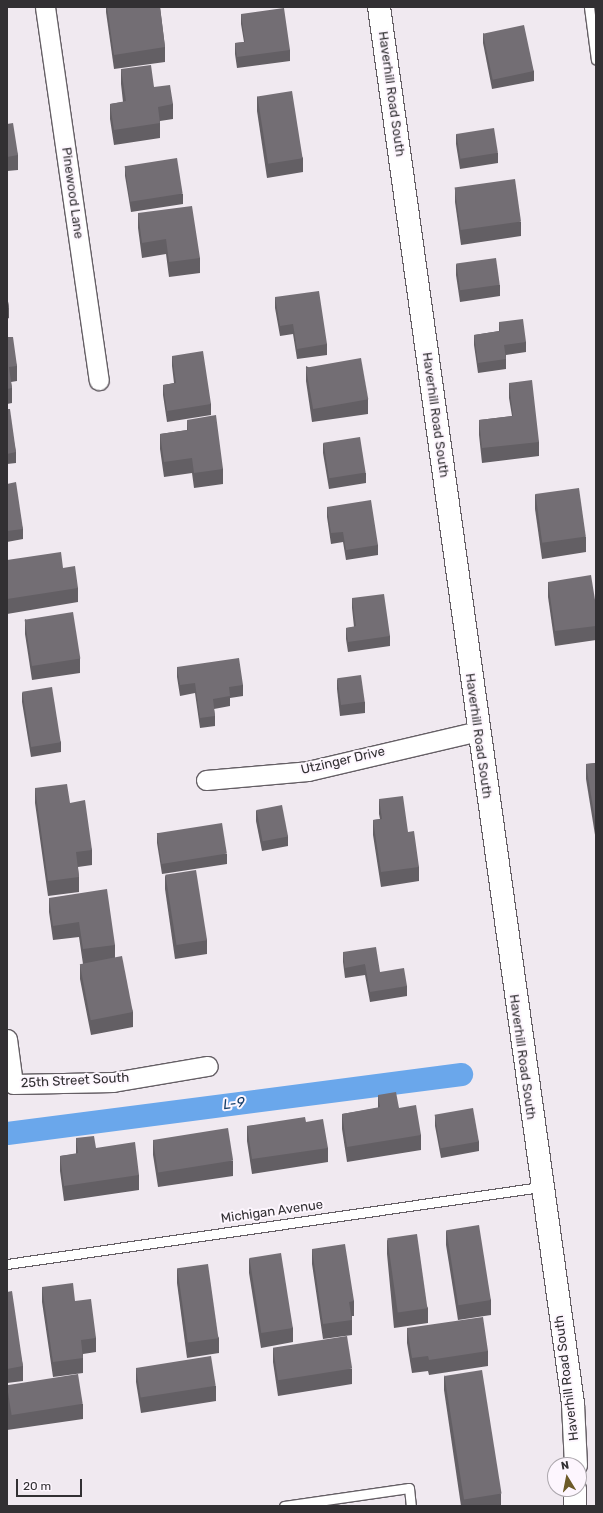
<!DOCTYPE html>
<style>
body{margin:0}
#map{position:relative;width:603px;height:1513px;overflow:hidden;background:#f0e9f0;font-family:Rubik,sans-serif}
div>[style]{position:absolute}
.canal>*{height:23px;margin:-11.5px;padding:0 11.5px;transform-origin:11.5px;border-radius:11.5px;background:#6aa7eb}
.roads{filter:drop-shadow(1px 0 #655f65) drop-shadow(-1px 0 #655f65) drop-shadow(0 1px #655f65) drop-shadow(0 -1px #655f65)}
.lane>*{height:9px;margin:-4.5px;padding:0 4.5px;transform-origin:4.5px;border-radius:4.5px;background:#fff}
.street>*{height:19px;margin:-9.5px;padding:0 9.5px;transform-origin:9.5px;border-radius:9.5px;background:#fff}
.secondary>*{height:22px;margin:-11px;padding:0 11px;transform-origin:11px;border-radius:11px;background:#fff}
.wall>*{inset:0;background:#635f64}
.building>*{inset:0;background:#736e74;transform-origin:0 0}
span{translate:-50% -50%;white-space:nowrap;text-align:center;line-height:1.15;-webkit-text-stroke:4px #fdf6fe;paint-order:stroke}
.street-label{font-size:13px;color:#323033}
.water-label{font-size:14px;color:#133e69;font-style:italic}
.frame{position:absolute;inset:0;border:8px solid #323033;pointer-events:none}
.north{position:absolute;left:547px;top:1457px;width:40px;height:40px;box-sizing:border-box;background:#fdf6fe;border:1px solid #aca7ad;border-radius:50%;rotate:350deg;font-size:11px;font-weight:700;line-height:16px;text-align:center;color:#323033}
.north::after{content:'';display:block;margin:auto;width:14px;height:18px;background:#6c5a28;clip-path:polygon(50% 0,100% 100%,50% 72%,0 100%)}
.scale{position:absolute;left:16px;top:1479px;width:66px;height:18px;box-sizing:border-box;border:2px solid #323033;border-top:0;padding-left:5px;font-size:12px;line-height:14px;white-space:nowrap;color:#323033;-webkit-text-stroke:3px #fdf6fe;paint-order:stroke}
</style>
<div id="map">
<div class="canal">
<i style="left:7px;top:1133px;width:458px;rotate:-7.4deg"></i>
</div>
<div class="roads">
<div class="lane">
<i style="left:589px;top:7px;width:53px;rotate:82.5deg"></i>
<i style="left:7px;top:1264px;width:540px;rotate:-8.21deg"></i>
<i style="left:284px;top:1506px;width:126px;rotate:-8.2deg"></i>
<i style="left:409px;top:1488px;width:18px;rotate:84deg"></i>
</div>
<div class="street">
<i style="left:45px;top:7px;width:377px;rotate:81.8deg"></i>
<i style="left:206px;top:780px;width:102px;rotate:-5deg"></i>
<i style="left:308px;top:771px;width:175px;rotate:-13.2deg"></i>
<i style="left:7px;top:1039px;width:45px;rotate:82.4deg"></i>
<i style="left:13px;top:1084px;width:100px;rotate:-1.1deg"></i>
<i style="left:113px;top:1082px;width:96px;rotate:-9.6deg"></i>
</div>
<div class="secondary">
<i style="left:379px;top:7px;width:1410px;rotate:82.09deg"></i>
<i style="left:573px;top:1404px;width:61px;rotate:87.2deg"></i>
<i style="left:575px;top:1506px;width:17px;rotate:-90deg"></i>
</div>
</div>
<div class="wall">
<i style="clip-path:polygon(106px 7px,160px 7px,165px 47px,165px 62px,114px 69px,106px 12px)"></i>
<i style="clip-path:polygon(241px 14px,290px 50px,290px 61px,237px 68px,235px 54px,235px 43px,244px 42px,241px 24px)"></i>
<i style="clip-path:polygon(483px 33px,534px 71px,534px 81px,492px 89px,483px 43px)"></i>
<i style="clip-path:polygon(121px 69px,154px 87px,173px 104px,173px 119px,160px 121px,160px 138px,114px 145px,110px 119px,110px 104px,123px 102px,121px 84px)"></i>
<i style="clip-path:polygon(257px 96px,303px 158px,303px 172px,267px 178px,257px 111px)"></i>
<i style="clip-path:polygon(7px 124px,18px 155px,18px 170px,7px 171px)"></i>
<i style="clip-path:polygon(456px 134px,498px 153px,498px 163px,460px 169px,456px 144px)"></i>
<i style="clip-path:polygon(125px 166px,183px 194px,183px 204px,131px 212px,125px 176px)"></i>
<i style="clip-path:polygon(455px 188px,521px 222px,521px 236px,461px 245px,455px 202px)"></i>
<i style="clip-path:polygon(138px 213px,200px 258px,200px 273px,169px 277px,166px 254px,142px 258px,138px 228px)"></i>
<i style="clip-path:polygon(456px 264px,500px 285px,500px 296px,460px 302px,456px 275px)"></i>
<i style="clip-path:polygon(7px 295px,9px 308px,9px 318px,7px 319px)"></i>
<i style="clip-path:polygon(275px 297px,327px 344px,327px 355px,297px 359px,293px 334px,280px 336px,275px 308px)"></i>
<i style="clip-path:polygon(499px 322px,526px 342px,526px 352px,506px 355px,506px 369px,478px 373px,474px 345px,474px 335px,499px 331px)"></i>
<i style="clip-path:polygon(7px 337px,17px 366px,17px 381px,11px 382px,12px 388px,12px 403px,7px 404px)"></i>
<i style="clip-path:polygon(172px 356px,211px 404px,211px 415px,167px 422px,163px 395px,163px 385px,174px 383px,172px 366px)"></i>
<i style="clip-path:polygon(306px 366px,368px 399px,368px 414px,312px 422px,306px 381px)"></i>
<i style="clip-path:polygon(509px 383px,539px 442px,539px 456px,482px 463px,479px 435px,479px 420px,512px 416px,509px 398px)"></i>
<i style="clip-path:polygon(7px 409px,16px 452px,16px 463px,7px 464px)"></i>
<i style="clip-path:polygon(187px 420px,223px 469px,223px 484px,194px 488px,192px 473px,164px 477px,160px 449px,160px 434px,187px 430px)"></i>
<i style="clip-path:polygon(323px 443px,366px 473px,366px 483px,329px 489px,323px 453px)"></i>
<i style="clip-path:polygon(7px 484px,23px 529px,23px 539px,7px 542px)"></i>
<i style="clip-path:polygon(535px 494px,586px 537px,586px 552px,542px 559px,535px 509px)"></i>
<i style="clip-path:polygon(327px 507px,378px 545px,378px 555px,346px 560px,343px 542px,331px 544px,327px 517px)"></i>
<i style="clip-path:polygon(7px 560px,63px 568px,78px 588px,78px 602px,7px 614px)"></i>
<i style="clip-path:polygon(548px 582px,596px 606px,596px 640px,555px 646px,548px 597px)"></i>
<i style="clip-path:polygon(352px 598px,390px 636px,390px 646px,348px 652px,346px 639px,346px 628px,354px 627px,352px 608px)"></i>
<i style="clip-path:polygon(25px 619px,80px 658px,80px 673px,32px 680px,25px 634px)"></i>
<i style="clip-path:polygon(177px 667px,243px 685px,243px 696px,230px 698px,230px 706px,214px 709px,215px 716px,215px 726px,200px 728px,195px 693px,180px 696px,177px 677px)"></i>
<i style="clip-path:polygon(337px 679px,365px 702px,365px 713px,340px 716px,337px 689px)"></i>
<i style="clip-path:polygon(22px 692px,61px 742px,61px 752px,31px 757px,22px 702px)"></i>
<i style="clip-path:polygon(596px 763px,596px 841px,586px 779px,586px 764px)"></i>
<i style="clip-path:polygon(35px 788px,70px 803px,92px 850px,92px 865px,78px 867px,79px 877px,79px 892px,48px 896px,35px 803px)"></i>
<i style="clip-path:polygon(379px 799px,419px 867px,419px 881px,381px 887px,373px 835px,373px 820px,380px 819px,379px 814px)"></i>
<i style="clip-path:polygon(256px 810px,288px 836px,288px 846px,262px 851px,256px 821px)"></i>
<i style="clip-path:polygon(157px 833px,227px 854px,227px 864px,162px 874px,157px 843px)"></i>
<i style="clip-path:polygon(165px 875px,207px 940px,207px 954px,175px 959px,165px 889px)"></i>
<i style="clip-path:polygon(49px 898px,115px 945px,115px 958px,133px 1012px,133px 1027px,91px 1035px,80px 979px,80px 965px,83px 964px,79px 937px,53px 940px,49px 912px)"></i>
<i style="clip-path:polygon(343px 952px,380px 972px,407px 986px,407px 996px,370px 1002px,365px 975px,345px 978px,343px 962px)"></i>
<i style="clip-path:polygon(378px 1095px,399px 1108px,421px 1135px,421px 1150px,347px 1162px,342px 1129px,342px 1114px,378px 1108px)"></i>
<i style="clip-path:polygon(435px 1116px,479px 1141px,479px 1151px,441px 1158px,435px 1126px)"></i>
<i style="clip-path:polygon(306px 1122px,328px 1148px,328px 1162px,252px 1174px,247px 1141px,247px 1126px)"></i>
<i style="clip-path:polygon(76px 1138px,96px 1148px,139px 1175px,139px 1190px,64px 1201px,60px 1171px,60px 1156px,76px 1154px)"></i>
<i style="clip-path:polygon(153px 1140px,233px 1161px,233px 1176px,158px 1187px,153px 1155px)"></i>
<i style="clip-path:polygon(446px 1230px,491px 1300px,491px 1315px,458px 1320px,446px 1245px)"></i>
<i style="clip-path:polygon(387px 1239px,428px 1308px,428px 1323px,394px 1328px,387px 1254px)"></i>
<i style="clip-path:polygon(312px 1249px,354px 1301px,354px 1316px,352px 1316px,352px 1335px,323px 1339px,312px 1264px)"></i>
<i style="clip-path:polygon(249px 1258px,293px 1328px,293px 1342px,261px 1348px,249px 1273px)"></i>
<i style="clip-path:polygon(177px 1268px,219px 1338px,219px 1353px,187px 1358px,177px 1283px)"></i>
<i style="clip-path:polygon(42px 1287px,75px 1301px,96px 1338px,96px 1352px,83px 1354px,83px 1373px,53px 1377px,42px 1302px)"></i>
<i style="clip-path:polygon(7px 1292px,23px 1366px,23px 1381px,7px 1383px)"></i>
<i style="clip-path:polygon(407px 1328px,488px 1351px,488px 1366px,429px 1375px,428px 1371px,412px 1373px,407px 1343px)"></i>
<i style="clip-path:polygon(273px 1348px,352px 1369px,352px 1384px,278px 1396px,273px 1362px)"></i>
<i style="clip-path:polygon(136px 1368px,216px 1386px,216px 1401px,141px 1413px,136px 1382px)"></i>
<i style="clip-path:polygon(444px 1375px,501px 1494px,501px 1506px,461px 1506px,444px 1390px)"></i>
<i style="clip-path:polygon(7px 1385px,83px 1404px,83px 1419px,7px 1430px)"></i>
</div>
<div class="building">
<i style="clip-path:polygon(107px 7px,160px 7px,165px 47px,114px 55px)"></i>
<i style="clip-path:polygon(284px 8px,290px 50px,237px 57px,235px 43px,245px 42px,241px 14px)"></i>
<i style="left:524px;top:25px;width:47px;height:42px;rotate:78deg"></i>
<i style="clip-path:polygon(151px 65px,154px 87px,170px 85px,173px 104px,158px 107px,160px 123px,114px 130px,110px 104px,126px 101px,121px 69px)"></i>
<i style="left:292px;top:91px;width:68px;height:35px;rotate:81deg"></i>
<i style="clip-path:polygon(13px 123px,18px 155px,7px 157px,7px 124px)"></i>
<i style="left:494px;top:128px;width:25px;height:38px;rotate:81deg"></i>
<i style="left:177px;top:158px;width:36px;height:53px;rotate:81deg"></i>
<i style="left:515px;top:179px;width:43px;height:61px;rotate:82deg"></i>
<i style="clip-path:polygon(192px 206px,200px 258px,169px 262px,166px 239px,142px 243px,138px 213px)"></i>
<i style="left:496px;top:258px;width:27px;height:40px;rotate:82deg"></i>
<i style="clip-path:polygon(319px 291px,327px 344px,297px 349px,293px 324px,280px 326px,275px 297px)"></i>
<i style="clip-path:polygon(7px 295px,9px 308px,7px 308px)"></i>
<i style="clip-path:polygon(523px 319px,526px 342px,504px 345px,506px 359px,478px 363px,474px 335px,500px 331px,499px 322px)"></i>
<i style="clip-path:polygon(7px 337px,13px 337px,17px 366px,9px 367px,12px 388px,7px 389px)"></i>
<i style="clip-path:polygon(203px 351px,211px 404px,167px 411px,163px 385px,176px 383px,172px 356px)"></i>
<i style="left:361px;top:358px;width:42px;height:56px;rotate:80deg"></i>
<i style="clip-path:polygon(532px 380px,539px 442px,482px 448px,479px 420px,513px 416px,509px 383px)"></i>
<i style="clip-path:polygon(7px 409px,10px 409px,16px 452px,7px 454px)"></i>
<i style="clip-path:polygon(216px 415px,223px 469px,194px 473px,192px 458px,164px 462px,160px 434px,188px 430px,187px 420px)"></i>
<i style="left:360px;top:437px;width:36px;height:37px;rotate:81deg"></i>
<i style="clip-path:polygon(16px 482px,23px 529px,7px 531px,7px 484px)"></i>
<i style="left:579px;top:488px;width:49px;height:44px;rotate:82deg"></i>
<i style="clip-path:polygon(371px 500px,378px 545px,346px 550px,343px 532px,331px 533px,327px 507px)"></i>
<i style="clip-path:polygon(61px 552px,63px 568px,75px 566px,78px 588px,7px 599px,7px 560px)"></i>
<i style="clip-path:polygon(591px 575px,596px 606px,596px 626px,555px 631px,548px 582px)"></i>
<i style="clip-path:polygon(384px 594px,390px 636px,348px 642px,346px 628px,356px 626px,352px 598px)"></i>
<i style="left:73px;top:612px;width:47px;height:49px;rotate:81deg"></i>
<i style="clip-path:polygon(239px 658px,243px 685px,229px 687px,230px 696px,213px 699px,215px 716px,200px 718px,195px 683px,180px 685px,177px 667px)"></i>
<i style="left:361px;top:675px;width:27px;height:24px;rotate:82deg"></i>
<i style="left:52px;top:687px;width:56px;height:30px;rotate:81deg"></i>
<i style="clip-path:polygon(596px 763px,596px 826px,586px 764px)"></i>
<i style="clip-path:polygon(67px 784px,70px 803px,85px 800px,92px 850px,76px 852px,79px 877px,48px 881px,35px 788px)"></i>
<i style="clip-path:polygon(403px 796px,408px 832px,414px 831px,419px 867px,381px 872px,373px 820px,382px 819px,379px 799px)"></i>
<i style="left:282px;top:805px;width:32px;height:26px;rotate:79deg"></i>
<i style="left:222px;top:823px;width:31px;height:66px;rotate:81deg"></i>
<i style="left:196px;top:870px;width:71px;height:31px;rotate:81deg"></i>
<i style="clip-path:polygon(107px 889px,115px 945px,83px 949px,79px 922px,53px 926px,49px 898px)"></i>
<i style="clip-path:polygon(376px 947px,380px 972px,404px 968px,407px 986px,370px 992px,365px 964px,345px 968px,343px 952px)"></i>
<i style="left:122px;top:956px;width:57px;height:43px;rotate:79deg"></i>
<i style="clip-path:polygon(396px 1092px,399px 1108px,416px 1105px,421px 1135px,347px 1147px,342px 1114px,380px 1107px,378px 1095px)"></i>
<i style="left:473px;top:1108px;width:34px;height:39px;rotate:80deg"></i>
<i style="clip-path:polygon(305px 1117px,306px 1122px,323px 1119px,328px 1148px,252px 1159px,247px 1126px)"></i>
<i style="left:228px;top:1128px;width:33px;height:76px;rotate:81deg"></i>
<i style="clip-path:polygon(94px 1136px,96px 1148px,135px 1142px,139px 1175px,64px 1186px,60px 1156px,78px 1153px,76px 1138px)"></i>
<i style="left:479px;top:1225px;width:76px;height:33px;rotate:81deg"></i>
<i style="left:417px;top:1234px;width:75px;height:30px;rotate:82deg"></i>
<i style="clip-path:polygon(345px 1244px,354px 1301px,349px 1302px,352px 1320px,323px 1324px,312px 1249px)"></i>
<i style="left:281px;top:1253px;width:76px;height:32px;rotate:81deg"></i>
<i style="left:208px;top:1264px;width:75px;height:31px;rotate:82deg"></i>
<i style="clip-path:polygon(73px 1283px,75px 1301px,91px 1299px,96px 1338px,81px 1340px,83px 1358px,53px 1362px,42px 1287px)"></i>
<i style="clip-path:polygon(12px 1291px,23px 1366px,7px 1369px,7px 1292px)"></i>
<i style="clip-path:polygon(483px 1317px,488px 1351px,429px 1360px,428px 1356px,412px 1358px,407px 1328px)"></i>
<i style="left:347px;top:1336px;width:33px;height:75px;rotate:81deg"></i>
<i style="left:211px;top:1356px;width:30px;height:76px;rotate:81deg"></i>
<i style="left:482px;top:1370px;width:125px;height:38px;rotate:81deg"></i>
<i style="left:78px;top:1374px;width:30px;height:72px;rotate:81deg"></i>
</div>
<div class="street-label">
<span style="left:391px;top:94px;rotate:82deg">Haverhill Road South</span>
<span style="left:72px;top:193px;rotate:82deg">Pinewood Lane</span>
<span style="left:435px;top:415px;rotate:82deg">Haverhill Road South</span>
<span style="left:478px;top:736px;rotate:82deg">Haverhill Road South</span>
<span style="left:343px;top:761px;rotate:-13deg">Utzinger Drive</span>
<span style="left:522px;top:1057px;rotate:82deg">Haverhill Road South</span>
<span style="left:75px;top:1081px;rotate:-3deg">25th Street South</span>
<span style="left:272px;top:1212px;rotate:-8deg">Michigan Avenue</span>
<span style="left:567px;top:1378px;rotate:-97deg">Haverhill Road South</span>
</div>
<div class="water-label">
<span style="left:234px;top:1104px;rotate:-7deg">L-9</span>
</div>
<div class="frame"></div>
<div class="north">N</div>
<div class="scale">20 m</div>
</div>
